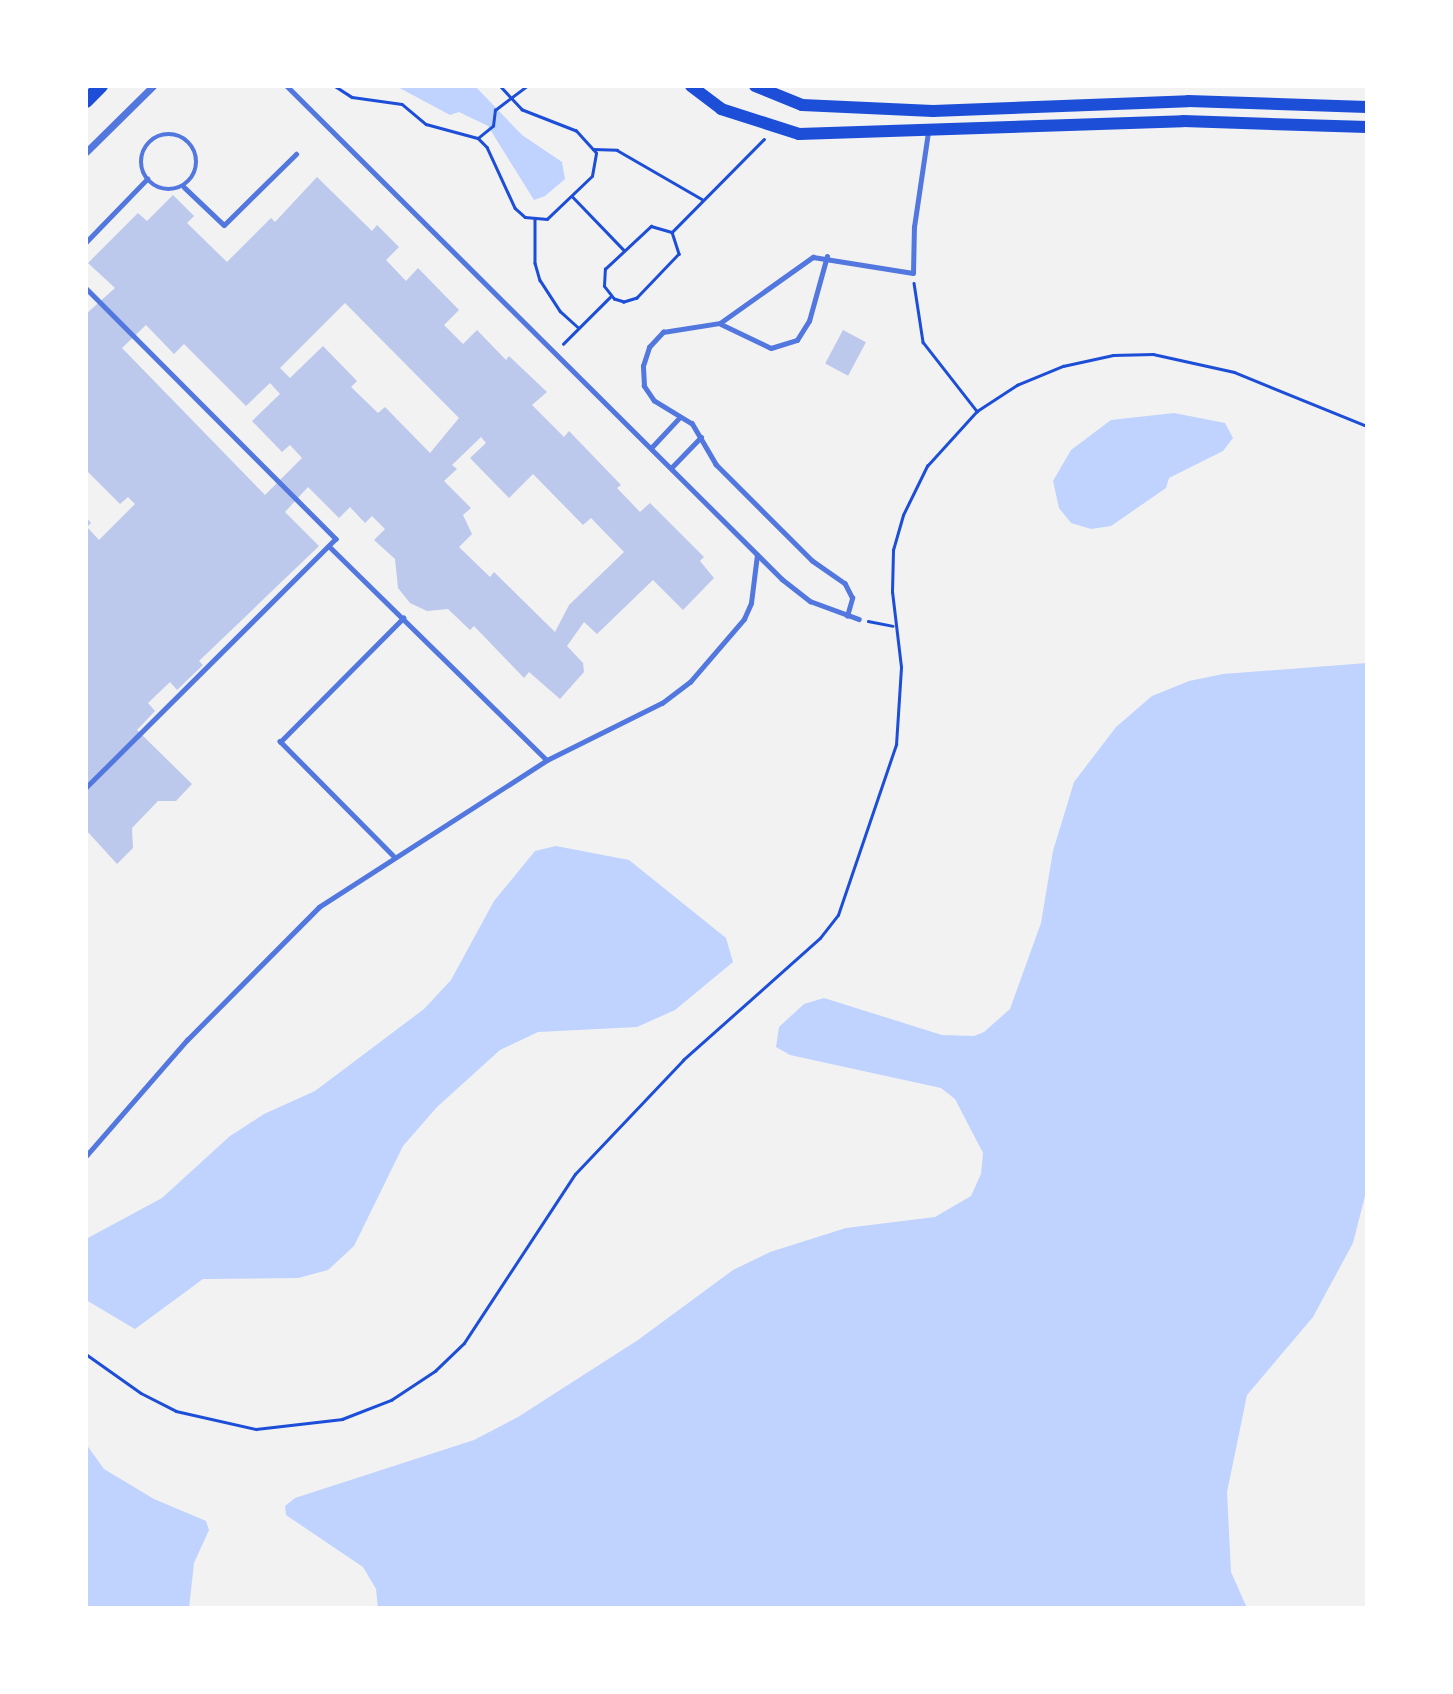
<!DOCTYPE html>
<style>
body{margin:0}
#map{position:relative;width:1453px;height:1694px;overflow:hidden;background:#f2f2f2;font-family:Overpass,sans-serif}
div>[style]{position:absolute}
.water>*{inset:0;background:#bfd3fe}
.building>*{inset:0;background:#bdc9ec;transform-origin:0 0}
.path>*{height:2.5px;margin:-1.25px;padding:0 1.25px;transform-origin:1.25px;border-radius:1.25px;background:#1d4ed8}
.service>*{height:4.5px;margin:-2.25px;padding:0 2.25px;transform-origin:2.25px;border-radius:2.25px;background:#5277de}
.service>.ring{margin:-2.25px;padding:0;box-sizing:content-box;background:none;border:4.5px solid #5277de;border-radius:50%}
.minor>*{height:7px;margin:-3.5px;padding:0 3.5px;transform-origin:3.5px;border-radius:3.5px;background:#5277de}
.secondary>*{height:12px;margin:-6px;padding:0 6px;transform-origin:6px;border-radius:6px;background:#1d4ed8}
.primary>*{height:14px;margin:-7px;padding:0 7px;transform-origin:7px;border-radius:7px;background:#1d4ed8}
span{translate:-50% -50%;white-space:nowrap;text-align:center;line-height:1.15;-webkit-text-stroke:7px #fff;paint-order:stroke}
.frame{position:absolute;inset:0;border:88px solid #fff;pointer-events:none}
</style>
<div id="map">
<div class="water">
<i style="clip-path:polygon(396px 86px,475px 86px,522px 135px,562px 162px,565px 179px,545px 196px,534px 200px,488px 126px,459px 112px,450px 115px)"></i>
<i style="clip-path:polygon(1174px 413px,1225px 423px,1233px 438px,1223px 451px,1169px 478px,1166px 488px,1111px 526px,1091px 529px,1071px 523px,1059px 508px,1053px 481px,1071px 450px,1111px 420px)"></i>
<i style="clip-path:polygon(1367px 663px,1367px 1188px,1353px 1243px,1313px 1317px,1247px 1395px,1227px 1492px,1231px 1572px,1247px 1608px,378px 1608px,376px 1589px,363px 1567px,286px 1515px,285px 1506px,295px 1498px,474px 1440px,518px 1417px,638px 1340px,733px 1270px,770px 1252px,846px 1228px,935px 1217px,971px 1196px,981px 1174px,983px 1153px,955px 1099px,941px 1088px,790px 1055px,776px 1047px,779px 1027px,804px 1004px,824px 998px,942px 1035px,974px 1036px,984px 1032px,1010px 1009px,1041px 923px,1053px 851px,1074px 782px,1116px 727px,1152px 696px,1189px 681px,1223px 674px)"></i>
<i style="clip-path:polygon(556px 846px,629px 860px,726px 938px,733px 962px,675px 1010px,637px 1027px,538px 1032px,500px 1050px,437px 1107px,403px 1146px,354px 1246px,328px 1270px,298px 1278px,203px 1279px,135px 1329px,86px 1300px,86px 1239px,162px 1198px,230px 1136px,264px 1114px,315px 1091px,424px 1009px,451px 980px,494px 901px,535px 851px)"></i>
<i style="clip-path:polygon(86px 1444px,104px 1469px,154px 1499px,206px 1521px,209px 1530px,194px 1563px,189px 1608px,86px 1608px)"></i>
</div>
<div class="building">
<i style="clip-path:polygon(evenodd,317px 177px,372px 231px,377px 225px,399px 247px,386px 260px,406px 281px,418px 268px,459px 310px,444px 325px,463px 344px,477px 330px,506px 360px,509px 356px,547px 392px,532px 405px,564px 437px,569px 431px,621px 485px,617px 488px,640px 512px,650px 503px,704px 557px,700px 561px,714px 578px,683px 610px,653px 580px,597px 634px,584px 622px,567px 646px,583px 663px,584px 672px,560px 699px,529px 672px,524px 678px,474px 626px,470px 630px,448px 609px,427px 611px,410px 603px,398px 588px,395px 559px,374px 540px,385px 529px,372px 516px,365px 523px,350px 507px,339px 518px,308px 487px,285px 512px,319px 546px,199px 661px,203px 665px,177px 690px,170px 682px,148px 703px,155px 711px,137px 730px,192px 784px,176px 801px,158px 801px,132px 828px,133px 848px,117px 864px,86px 830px,86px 517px,91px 523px,87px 527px,99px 540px,135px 504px,128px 497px,120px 504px,86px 470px,86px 314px,115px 288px,88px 263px,138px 213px,147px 221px,173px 195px,194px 216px,187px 223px,227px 262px,271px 218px,275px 222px,317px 177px,345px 303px,459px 418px,430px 453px,385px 407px,378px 413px,351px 387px,357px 381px,323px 346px,290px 378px,280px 368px,345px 303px,317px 177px,146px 325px,174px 354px,184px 344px,246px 406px,270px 383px,280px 394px,252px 421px,282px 452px,290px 445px,302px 458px,265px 495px,122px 348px,146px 325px,317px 177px,481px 437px,486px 443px,470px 458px,509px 498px,533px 474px,583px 525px,591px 518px,624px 552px,569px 605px,555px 632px,494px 572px,490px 577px,459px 547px,472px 534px,463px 515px,471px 508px,444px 481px,457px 469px,452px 465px,481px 437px)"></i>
<i style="left:843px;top:330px;width:26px;height:38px;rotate:28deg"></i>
</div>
<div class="path">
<i style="left:335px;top:86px;width:20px;rotate:33deg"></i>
<i style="left:352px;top:97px;width:50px;rotate:8deg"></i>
<i style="left:402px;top:104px;width:31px;rotate:40deg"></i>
<i style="left:426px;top:124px;width:54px;rotate:15.1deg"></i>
<i style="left:478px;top:138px;width:13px;rotate:45deg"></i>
<i style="left:487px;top:147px;width:67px;rotate:65.3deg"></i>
<i style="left:515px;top:208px;width:13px;rotate:42deg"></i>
<i style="left:525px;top:217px;width:22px;rotate:5deg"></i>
<i style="left:547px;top:219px;width:62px;rotate:-43.7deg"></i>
<i style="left:592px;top:176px;width:23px;rotate:-80deg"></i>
<i style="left:596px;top:153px;width:30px;rotate:-132deg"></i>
<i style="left:576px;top:131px;width:58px;rotate:-158.7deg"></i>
<i style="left:522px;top:110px;width:33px;rotate:-133deg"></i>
<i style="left:478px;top:138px;width:19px;rotate:-39deg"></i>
<i style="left:493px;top:126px;width:16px;rotate:-83deg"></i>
<i style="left:495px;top:110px;width:40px;rotate:-37deg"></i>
<i style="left:593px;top:149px;width:24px;rotate:2deg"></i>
<i style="left:617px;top:150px;width:98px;rotate:30deg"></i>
<i style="left:572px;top:196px;width:74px;rotate:46.1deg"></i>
<i style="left:535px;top:220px;width:43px;rotate:90deg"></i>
<i style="left:535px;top:263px;width:18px;rotate:74deg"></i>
<i style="left:540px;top:280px;width:37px;rotate:57deg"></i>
<i style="left:560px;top:311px;width:25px;rotate:42deg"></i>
<i style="left:651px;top:226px;width:22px;rotate:16deg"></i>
<i style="left:672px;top:232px;width:23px;rotate:72deg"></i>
<i style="left:679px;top:254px;width:61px;rotate:133.7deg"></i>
<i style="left:637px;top:298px;width:14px;rotate:163deg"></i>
<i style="left:624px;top:302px;width:10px;rotate:-163deg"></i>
<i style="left:614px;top:299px;width:16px;rotate:-128deg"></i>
<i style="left:604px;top:286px;width:17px;rotate:-87deg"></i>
<i style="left:605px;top:269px;width:63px;rotate:-43.1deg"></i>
<i style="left:673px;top:231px;width:129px;rotate:-45.3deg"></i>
<i style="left:914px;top:283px;width:60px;rotate:81.3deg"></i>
<i style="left:923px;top:342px;width:88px;rotate:52deg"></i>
<i style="left:563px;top:344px;width:66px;rotate:-45deg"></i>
<i style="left:868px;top:621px;width:25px;rotate:11deg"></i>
<i style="left:86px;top:1354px;width:67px;rotate:35.3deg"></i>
<i style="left:141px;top:1393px;width:39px;rotate:27deg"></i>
<i style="left:176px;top:1411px;width:82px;rotate:12.7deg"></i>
<i style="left:256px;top:1429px;width:87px;rotate:-6.6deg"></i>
<i style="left:342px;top:1419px;width:53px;rotate:-21.2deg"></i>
<i style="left:391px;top:1400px;width:53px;rotate:-33.4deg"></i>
<i style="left:435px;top:1371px;width:40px;rotate:-44deg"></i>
<i style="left:464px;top:1343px;width:202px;rotate:-56.7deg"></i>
<i style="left:575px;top:1174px;width:157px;rotate:-46.5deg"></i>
<i style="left:683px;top:1060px;width:183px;rotate:-41.7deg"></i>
<i style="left:820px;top:938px;width:29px;rotate:-52deg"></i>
<i style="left:838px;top:915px;width:180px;rotate:-71.2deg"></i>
<i style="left:896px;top:745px;width:78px;rotate:-86.3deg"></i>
<i style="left:901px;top:667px;width:76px;rotate:-96.8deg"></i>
<i style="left:892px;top:592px;width:42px;rotate:-88.6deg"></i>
<i style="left:893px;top:550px;width:36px;rotate:-74deg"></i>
<i style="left:903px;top:515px;width:55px;rotate:-63.9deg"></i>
<i style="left:927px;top:466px;width:74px;rotate:-47.7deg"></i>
<i style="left:977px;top:411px;width:48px;rotate:-33deg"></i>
<i style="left:1017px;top:385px;width:50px;rotate:-22.4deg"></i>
<i style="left:1063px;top:366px;width:51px;rotate:-12.4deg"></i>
<i style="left:1113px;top:355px;width:40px;rotate:-1.4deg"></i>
<i style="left:1153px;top:354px;width:83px;rotate:12.5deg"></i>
<i style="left:1234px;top:372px;width:144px;rotate:22.1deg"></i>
</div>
<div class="service">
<i style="left:287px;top:86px;width:699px;rotate:44.88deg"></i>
<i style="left:782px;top:579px;width:36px;rotate:38deg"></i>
<i style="left:810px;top:601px;width:52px;rotate:20.2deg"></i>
<i class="ring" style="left:141px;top:134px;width:51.5px;height:51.5px"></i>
<i style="left:184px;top:187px;width:55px;rotate:43.5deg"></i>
<i style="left:224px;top:225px;width:101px;rotate:-44.6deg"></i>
<i style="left:86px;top:242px;width:88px;rotate:-45.9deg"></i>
<i style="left:86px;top:288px;width:354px;rotate:45.1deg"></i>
<i style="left:336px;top:539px;width:353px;rotate:135.1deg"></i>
<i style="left:721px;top:324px;width:55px;rotate:25.6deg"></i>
<i style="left:771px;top:348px;width:27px;rotate:-17deg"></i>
<i style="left:797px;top:340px;width:22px;rotate:-58deg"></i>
<i style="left:809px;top:321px;width:67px;rotate:-74.5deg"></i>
<i style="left:651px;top:448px;width:42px;rotate:-46.9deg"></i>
<i style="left:671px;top:468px;width:43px;rotate:-45.9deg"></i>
<i style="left:329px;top:546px;width:305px;rotate:44.5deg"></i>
<i style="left:547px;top:760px;width:128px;rotate:-26.4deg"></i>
<i style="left:662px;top:703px;width:35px;rotate:-37deg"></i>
<i style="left:690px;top:682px;width:83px;rotate:-49.4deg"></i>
<i style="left:744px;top:619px;width:17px;rotate:-66deg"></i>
<i style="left:751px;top:603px;width:48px;rotate:-82.9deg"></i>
<i style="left:847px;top:616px;width:19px;rotate:-74deg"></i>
<i style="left:852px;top:598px;width:16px;rotate:-117deg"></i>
<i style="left:845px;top:584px;width:40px;rotate:-145.1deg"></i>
<i style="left:812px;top:561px;width:136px;rotate:-135deg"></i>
<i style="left:716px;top:465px;width:48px;rotate:-120.3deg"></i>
<i style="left:692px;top:424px;width:44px;rotate:-148.8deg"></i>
<i style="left:654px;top:401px;width:18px;rotate:-124deg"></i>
<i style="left:644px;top:386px;width:20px;rotate:-93deg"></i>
<i style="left:643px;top:366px;width:20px;rotate:-72deg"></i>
<i style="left:649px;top:347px;width:21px;rotate:-47deg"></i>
<i style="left:663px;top:332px;width:58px;rotate:-9deg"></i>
<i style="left:720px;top:323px;width:114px;rotate:-35.4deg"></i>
<i style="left:813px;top:257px;width:101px;rotate:9.1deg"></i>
<i style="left:913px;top:273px;width:46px;rotate:-88.8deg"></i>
<i style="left:914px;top:227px;width:96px;rotate:-81.6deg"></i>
<i style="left:393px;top:856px;width:161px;rotate:-134.7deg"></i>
<i style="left:280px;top:742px;width:175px;rotate:-45.2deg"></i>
<i style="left:86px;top:1156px;width:154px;rotate:-49deg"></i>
<i style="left:187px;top:1040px;width:187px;rotate:-45.2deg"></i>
<i style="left:319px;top:907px;width:271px;rotate:-32.8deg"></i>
</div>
<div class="minor">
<i style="left:86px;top:152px;width:94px;rotate:-44.6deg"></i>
</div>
<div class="secondary">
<i style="left:691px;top:86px;width:38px;rotate:37deg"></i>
<i style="left:721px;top:109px;width:82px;rotate:17.8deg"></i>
<i style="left:799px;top:134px;width:384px;rotate:-1.9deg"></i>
<i style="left:1183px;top:121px;width:184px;rotate:1.9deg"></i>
<i style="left:755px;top:86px;width:51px;rotate:22deg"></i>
<i style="left:802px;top:105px;width:131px;rotate:2.6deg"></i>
<i style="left:933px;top:111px;width:255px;rotate:-2.2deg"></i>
<i style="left:1188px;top:101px;width:179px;rotate:1.9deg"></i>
</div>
<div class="primary">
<i style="left:86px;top:101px;width:21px;rotate:-45deg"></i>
</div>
<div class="frame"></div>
</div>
